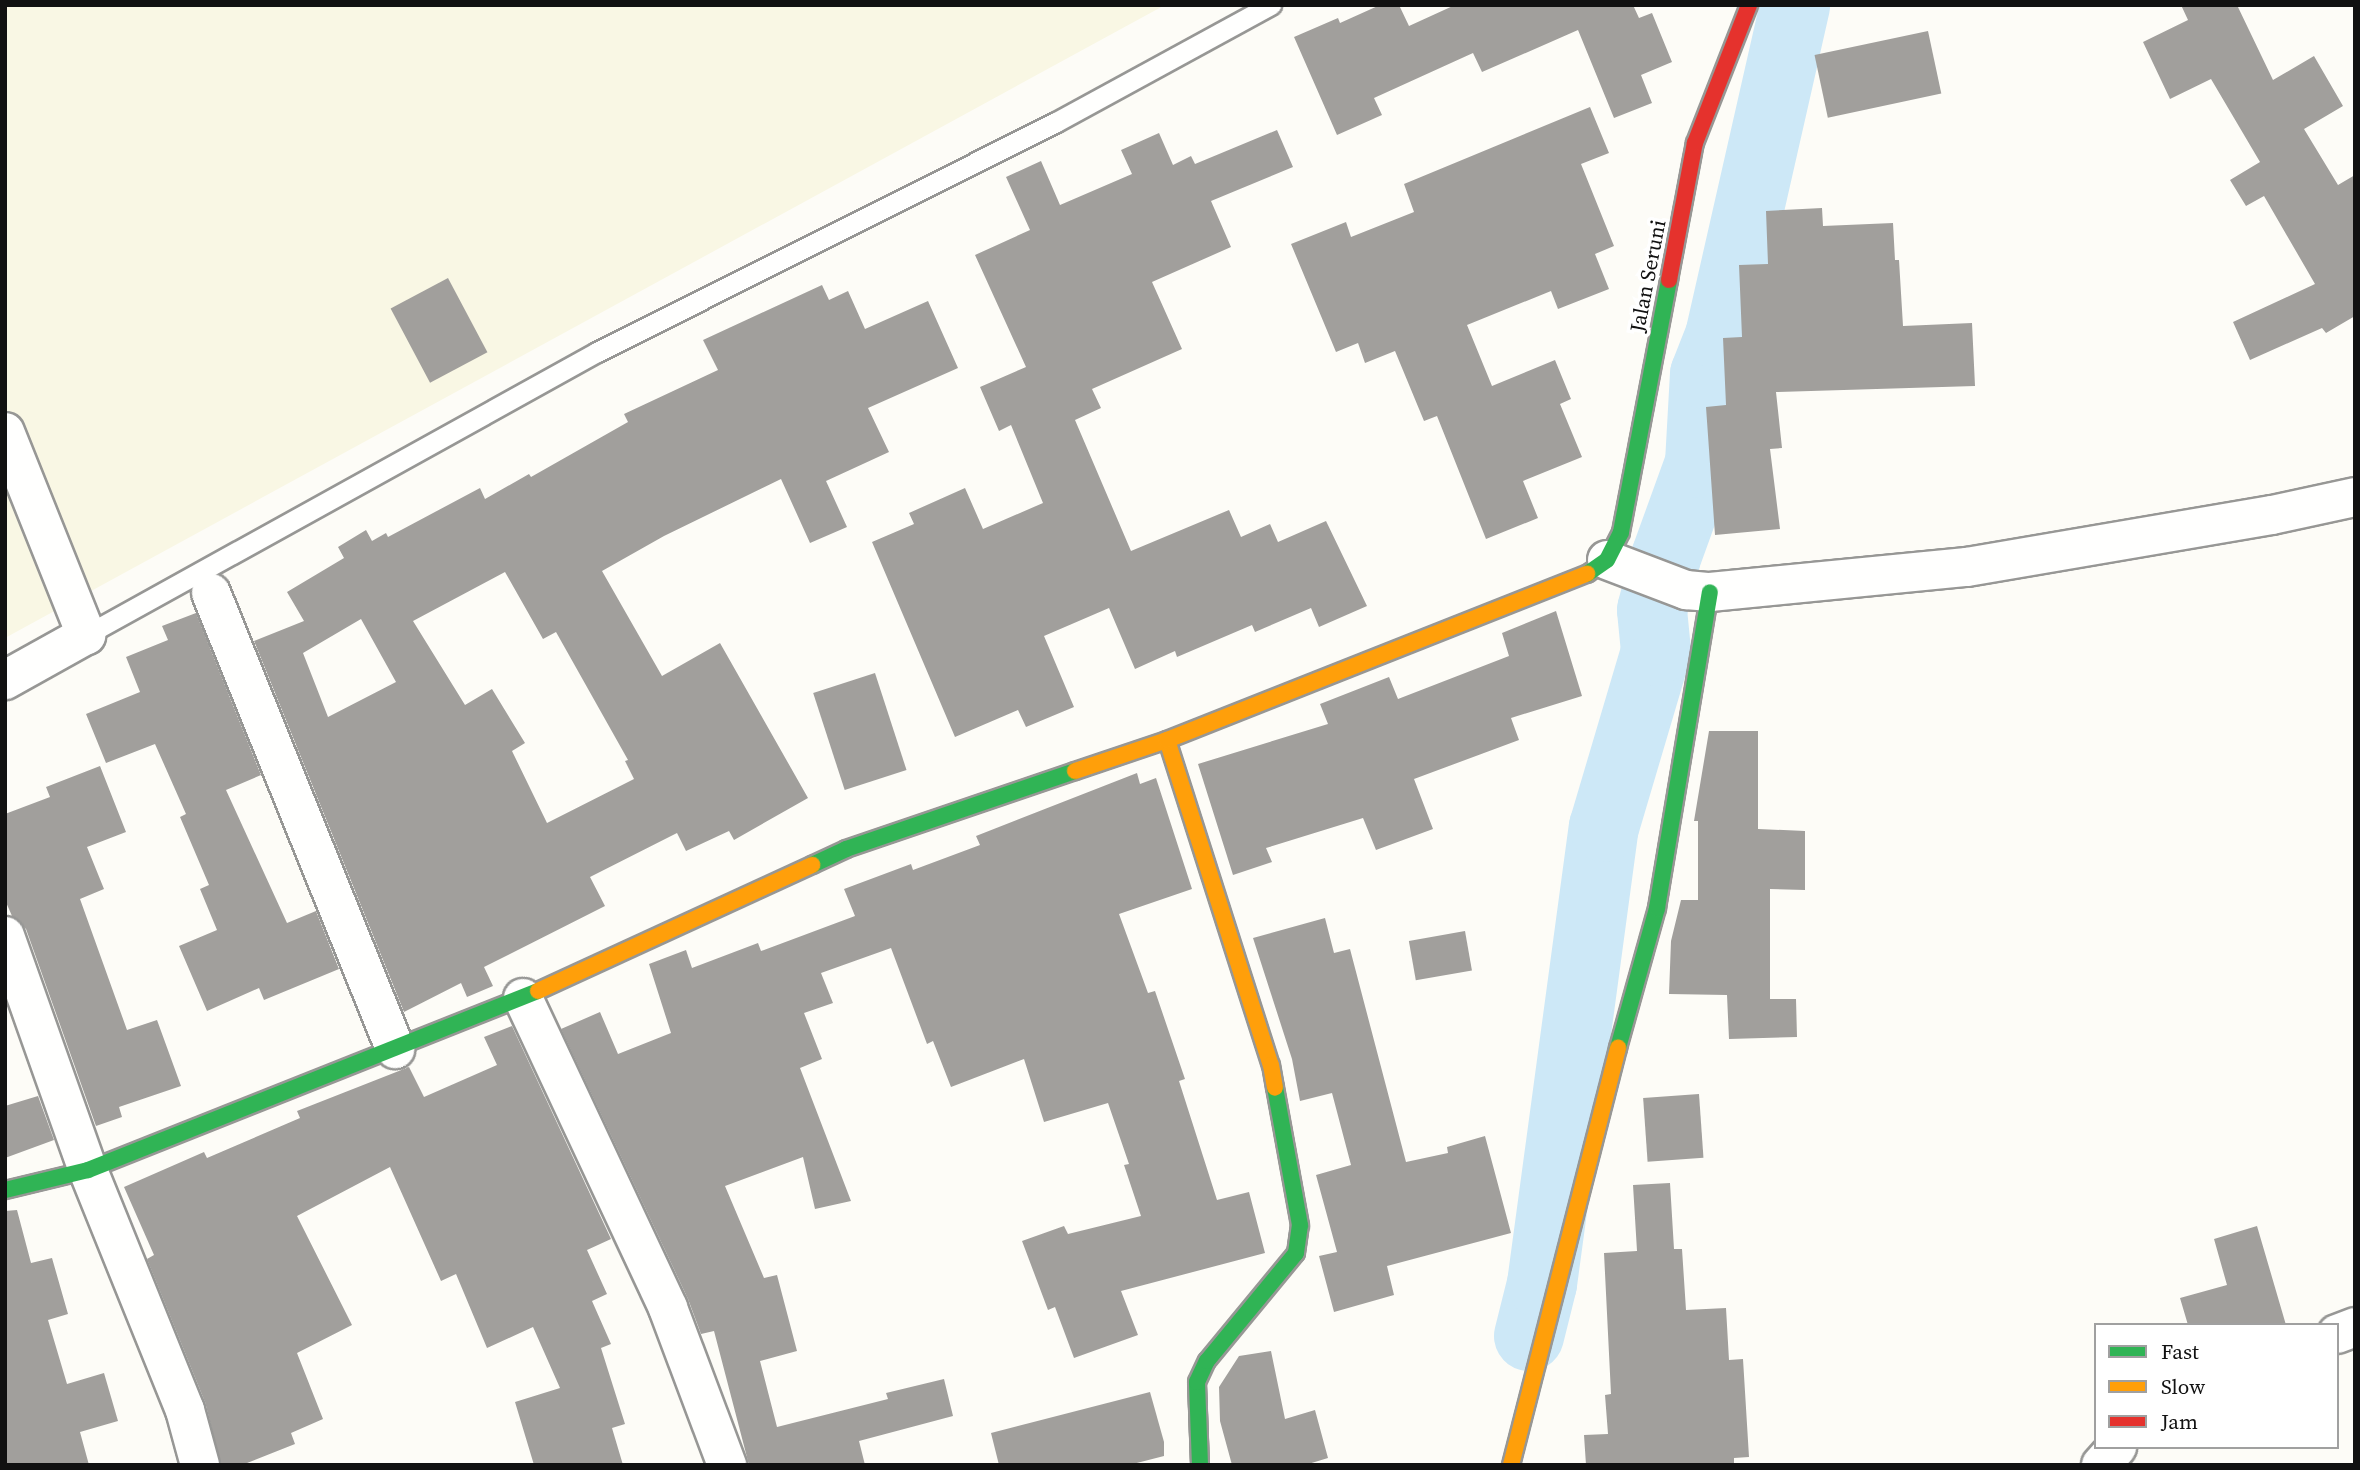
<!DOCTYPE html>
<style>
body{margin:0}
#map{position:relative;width:2360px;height:1470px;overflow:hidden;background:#fdfcf7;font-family:"Source Serif 4",serif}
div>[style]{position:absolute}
.farmland>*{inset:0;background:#f9f7e4}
.river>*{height:70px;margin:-35px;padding:0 35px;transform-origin:35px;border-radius:35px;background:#cde8f7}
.building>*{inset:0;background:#a19f9c;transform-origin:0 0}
.roads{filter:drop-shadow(2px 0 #979795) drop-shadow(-2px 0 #979795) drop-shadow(0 2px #979795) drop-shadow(0 -2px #979795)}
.lane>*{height:19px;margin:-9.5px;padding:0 9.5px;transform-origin:9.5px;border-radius:9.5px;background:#fffffe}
.street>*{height:38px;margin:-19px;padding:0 19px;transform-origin:19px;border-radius:19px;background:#fffffe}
.fast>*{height:16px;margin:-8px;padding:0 8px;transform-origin:8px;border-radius:8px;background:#30b455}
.slow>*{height:16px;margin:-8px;padding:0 8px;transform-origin:8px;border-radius:8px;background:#ff9f0a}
.jam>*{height:16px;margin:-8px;padding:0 8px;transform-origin:8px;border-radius:8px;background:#e5322d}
span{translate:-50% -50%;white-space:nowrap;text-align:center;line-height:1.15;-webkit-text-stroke:7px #fff;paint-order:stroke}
.street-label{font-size:21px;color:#111}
.frame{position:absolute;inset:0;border:7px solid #111;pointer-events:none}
.legend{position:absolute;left:2094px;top:1323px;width:245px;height:126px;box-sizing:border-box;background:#fff;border:2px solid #a0a0a0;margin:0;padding:9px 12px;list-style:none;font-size:21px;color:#111}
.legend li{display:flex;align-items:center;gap:14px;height:35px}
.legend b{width:35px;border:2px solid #a0a0a0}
</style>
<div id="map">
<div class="farmland">
<i style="clip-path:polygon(5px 5px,1165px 5px,5px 638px)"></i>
</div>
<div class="river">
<i style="left:1529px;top:1336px;width:54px;rotate:-76deg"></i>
<i style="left:1542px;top:1284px;width:461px;rotate:-82.3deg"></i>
<i style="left:1604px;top:827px;width:184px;rotate:-73.5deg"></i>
<i style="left:1656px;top:651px;width:41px;rotate:-95.6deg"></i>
<i style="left:1652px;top:610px;width:55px;rotate:-75.2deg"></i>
<i style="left:1666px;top:557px;width:100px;rotate:-70.1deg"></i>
<i style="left:1700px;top:463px;width:89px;rotate:-86.8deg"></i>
<i style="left:1705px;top:374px;width:41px;rotate:-68.5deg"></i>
<i style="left:1720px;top:336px;width:339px;rotate:-77.2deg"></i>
</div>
<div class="building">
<i style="clip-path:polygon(1380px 5px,1399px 5px,1409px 26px,1455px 5px,1633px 5px,1639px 18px,1652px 13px,1672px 62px,1641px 75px,1652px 103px,1614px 118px,1578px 30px,1482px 72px,1473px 53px,1374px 98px,1382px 115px,1337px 135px,1294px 37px,1338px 18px,1340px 23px)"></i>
<i style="clip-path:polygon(2181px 5px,2237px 5px,2273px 80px,2314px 56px,2343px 106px,2304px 129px,2338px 185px,2355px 175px,2355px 316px,2326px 333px,2322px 328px,2250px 360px,2233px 322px,2315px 284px,2264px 196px,2246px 206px,2230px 180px,2260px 162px,2211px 79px,2170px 99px,2143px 42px,2188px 20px)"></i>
<i style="left:1928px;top:31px;width:64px;height:116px;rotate:78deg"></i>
<i style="clip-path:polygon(1590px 107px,1609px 153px,1581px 164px,1614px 246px,1595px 254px,1609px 289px,1558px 309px,1551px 291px,1467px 325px,1492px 386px,1555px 360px,1571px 399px,1560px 404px,1582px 457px,1523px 481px,1538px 518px,1486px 539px,1437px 416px,1424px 421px,1395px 351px,1365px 363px,1358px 343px,1336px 352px,1291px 244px,1346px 222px,1351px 237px,1414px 212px,1404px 184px)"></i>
<i style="clip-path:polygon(1277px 130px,1293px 167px,1211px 201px,1231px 247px,1152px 282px,1182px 349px,1092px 389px,1101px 408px,1075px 420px,1131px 551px,1229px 510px,1241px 537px,1270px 524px,1278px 542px,1326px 521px,1367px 606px,1319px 627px,1311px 608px,1255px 632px,1252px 625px,1177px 657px,1175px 651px,1135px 669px,1109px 608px,1044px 636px,1074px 707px,1026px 727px,1018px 710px,955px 737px,872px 542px,914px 524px,909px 513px,965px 488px,983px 529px,1043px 503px,1011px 425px,999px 431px,980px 387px,1026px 367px,975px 255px,1030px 230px,1006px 177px,1041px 161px,1060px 205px,1132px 174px,1121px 150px,1159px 133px,1173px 165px,1191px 156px,1195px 164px)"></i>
<i style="clip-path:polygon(1822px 208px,1823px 226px,1893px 223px,1895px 260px,1899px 260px,1903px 326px,1972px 323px,1975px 386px,1776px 392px,1782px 448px,1770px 449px,1780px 529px,1715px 535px,1706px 407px,1726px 405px,1723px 338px,1742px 337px,1739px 265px,1768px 264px,1766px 211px)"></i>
<i style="left:448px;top:278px;width:84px;height:65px;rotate:62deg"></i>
<i style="clip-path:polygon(evenodd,822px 285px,829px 300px,848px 291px,865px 329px,928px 301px,958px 368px,868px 408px,889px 452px,826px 481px,847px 527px,810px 543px,781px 479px,664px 536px,602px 571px,662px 676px,720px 643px,808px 798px,734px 840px,729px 831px,686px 851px,677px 833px,590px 877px,605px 906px,484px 967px,493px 986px,467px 997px,461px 983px,404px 1012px,254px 641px,304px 621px,287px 592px,344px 558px,338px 547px,366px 530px,372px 541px,386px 533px,388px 537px,480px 488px,485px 499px,529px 474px,531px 477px,628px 422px,624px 414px,718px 370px,703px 340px,822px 285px,505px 572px,543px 639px,556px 632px,628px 760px,625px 761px,634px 779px,547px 823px,512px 751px,525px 743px,492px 689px,465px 705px,413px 621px,505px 572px,822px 285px,361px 619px,396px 682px,328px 717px,303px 653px,361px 619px)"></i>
<i style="clip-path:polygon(1556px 611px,1582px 696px,1511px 718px,1519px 740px,1414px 779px,1433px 829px,1376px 850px,1363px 818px,1266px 848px,1272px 862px,1233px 875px,1198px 764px,1328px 724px,1320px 704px,1389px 677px,1398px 699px,1509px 656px,1502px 633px)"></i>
<i style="clip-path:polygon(196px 613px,261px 775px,226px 790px,287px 923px,316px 911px,339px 969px,264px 1000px,259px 988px,207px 1011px,179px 946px,217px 930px,200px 889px,209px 885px,180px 817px,186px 814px,155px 744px,106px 763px,86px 714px,140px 692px,126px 657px,168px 640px,162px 626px)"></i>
<i style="left:875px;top:673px;width:102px;height:65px;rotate:72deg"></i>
<i style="clip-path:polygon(1709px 731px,1758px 731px,1758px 829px,1805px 831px,1805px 890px,1770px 889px,1770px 999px,1796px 999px,1797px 1037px,1729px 1039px,1727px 995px,1669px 994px,1671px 941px,1681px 900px,1698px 900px,1698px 821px,1694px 821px)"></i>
<i style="clip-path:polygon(100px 766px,126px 832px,87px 847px,104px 889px,80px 899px,127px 1030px,157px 1020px,181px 1086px,119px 1107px,122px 1117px,96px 1126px,26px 929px,12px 916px,5px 900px,5px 814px,50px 797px,46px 787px)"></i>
<i style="clip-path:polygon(1137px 773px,1140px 784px,1156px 778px,1192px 889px,1119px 914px,1148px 993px,1155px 991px,1185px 1079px,1179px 1081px,1217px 1200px,1249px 1192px,1265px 1253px,1121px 1291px,1138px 1335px,1074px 1358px,1055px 1307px,1048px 1310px,1022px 1241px,1064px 1226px,1068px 1234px,1141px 1216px,1124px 1165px,1129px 1164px,1108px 1103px,1044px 1122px,1024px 1059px,951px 1087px,933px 1041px,927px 1044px,891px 948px,821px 973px,833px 1003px,804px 1013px,822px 1059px,800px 1068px,851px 1201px,815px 1209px,803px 1157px,725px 1186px,764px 1278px,777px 1275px,797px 1351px,760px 1361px,777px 1427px,888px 1399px,886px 1393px,944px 1379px,953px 1416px,859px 1441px,865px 1465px,749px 1465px,714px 1331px,701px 1334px,688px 1299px,561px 1029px,600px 1012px,618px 1054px,671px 1033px,649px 964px,686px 950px,692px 968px,758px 943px,761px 951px,855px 916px,844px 889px,911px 864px,913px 870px,980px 845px,976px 836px)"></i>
<i style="clip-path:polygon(1325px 918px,1334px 953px,1350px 949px,1406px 1162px,1448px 1153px,1447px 1147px,1485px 1136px,1511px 1233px,1387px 1266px,1394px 1295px,1334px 1312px,1319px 1256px,1337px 1252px,1316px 1175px,1351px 1165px,1332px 1093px,1300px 1101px,1292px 1059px,1253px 938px)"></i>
<i style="left:1465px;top:931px;width:40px;height:57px;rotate:80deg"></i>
<i style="clip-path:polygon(512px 1026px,611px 1239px,587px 1250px,607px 1294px,592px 1301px,611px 1344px,601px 1348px,625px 1424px,612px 1428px,623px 1465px,534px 1465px,515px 1402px,560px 1388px,533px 1327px,487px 1348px,456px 1274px,441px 1281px,390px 1167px,297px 1216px,352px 1325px,297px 1353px,323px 1419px,291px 1433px,295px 1444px,242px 1465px,221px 1465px,205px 1402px,147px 1259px,154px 1255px,124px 1187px,204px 1152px,207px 1158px,300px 1118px,297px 1111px,409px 1067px,424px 1097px,497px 1065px,484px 1037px)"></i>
<i style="left:1699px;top:1094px;width:64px;height:56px;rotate:86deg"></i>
<i style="clip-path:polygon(38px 1096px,54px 1140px,5px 1158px,5px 1106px)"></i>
<i style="clip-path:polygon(1670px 1183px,1674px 1249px,1682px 1249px,1686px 1310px,1726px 1308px,1729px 1360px,1743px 1359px,1749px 1457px,1734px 1458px,1734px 1465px,1586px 1465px,1584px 1435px,1608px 1434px,1605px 1395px,1611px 1394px,1604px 1253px,1637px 1251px,1633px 1185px)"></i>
<i style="clip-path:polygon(17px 1210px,31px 1263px,52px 1258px,68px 1314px,48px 1320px,67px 1384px,104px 1373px,118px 1421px,80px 1432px,89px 1465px,5px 1465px,5px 1211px)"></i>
<i style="clip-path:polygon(2257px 1226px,2286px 1325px,2188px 1325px,2180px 1298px,2227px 1285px,2214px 1239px)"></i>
<i style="clip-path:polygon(1271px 1351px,1285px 1419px,1315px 1410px,1328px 1458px,1305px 1465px,1232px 1465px,1220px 1421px,1219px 1387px,1239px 1356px)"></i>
<i style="clip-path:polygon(1150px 1392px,1164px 1442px,1164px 1456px,1129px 1465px,999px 1465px,991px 1433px)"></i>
</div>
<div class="roads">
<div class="lane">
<i style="left:86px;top:635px;width:584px;rotate:-28.98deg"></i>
<i style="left:597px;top:352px;width:513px;rotate:-26.61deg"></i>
<i style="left:1056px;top:122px;width:245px;rotate:-28.6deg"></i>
</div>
<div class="street">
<i style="left:5px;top:432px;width:219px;rotate:68.2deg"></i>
<i style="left:86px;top:635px;width:93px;rotate:150.9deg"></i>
<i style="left:1607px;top:560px;width:85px;rotate:20.8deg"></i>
<i style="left:1686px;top:590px;width:24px;rotate:5deg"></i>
<i style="left:1710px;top:592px;width:258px;rotate:-5.6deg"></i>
<i style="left:1967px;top:567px;width:309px;rotate:-9.7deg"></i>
<i style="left:2272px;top:515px;width:85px;rotate:-12.2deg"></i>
<i style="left:211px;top:593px;width:492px;rotate:68deg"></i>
<i style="left:5px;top:936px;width:248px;rotate:70.5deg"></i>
<i style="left:88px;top:1170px;width:259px;rotate:68deg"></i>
<i style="left:185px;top:1410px;width:57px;rotate:74.7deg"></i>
<i style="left:523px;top:998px;width:342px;rotate:64.9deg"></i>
<i style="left:668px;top:1308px;width:168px;rotate:69.4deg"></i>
<i style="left:2337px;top:1334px;width:19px;rotate:-21deg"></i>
<i style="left:2101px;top:1465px;width:24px;rotate:-48deg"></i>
</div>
<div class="fast">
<i style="left:1587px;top:574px;width:24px;rotate:-35deg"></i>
<i style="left:1607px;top:560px;width:31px;rotate:-63deg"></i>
<i style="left:1621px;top:532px;width:257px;rotate:-79.2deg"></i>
<i style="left:812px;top:865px;width:38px;rotate:-25deg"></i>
<i style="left:846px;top:849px;width:242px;rotate:-18.8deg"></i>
<i style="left:1618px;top:1048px;width:145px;rotate:-74.4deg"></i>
<i style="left:1657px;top:908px;width:320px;rotate:-80.5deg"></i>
<i style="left:5px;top:1190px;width:85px;rotate:-13.5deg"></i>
<i style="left:88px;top:1170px;width:484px;rotate:-21.7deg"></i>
<i style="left:1200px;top:1465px;width:83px;rotate:-92.1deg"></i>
<i style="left:1197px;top:1382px;width:23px;rotate:-65deg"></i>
<i style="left:1207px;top:1361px;width:140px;rotate:-50.5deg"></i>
<i style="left:1296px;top:1253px;width:28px;rotate:-82deg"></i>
<i style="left:1300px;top:1225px;width:139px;rotate:-100.3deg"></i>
</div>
<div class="slow">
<i style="left:1167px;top:740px;width:341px;rotate:72.3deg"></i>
<i style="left:1271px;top:1065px;width:23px;rotate:80deg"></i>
<i style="left:1075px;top:771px;width:97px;rotate:-18.6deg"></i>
<i style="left:1167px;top:740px;width:452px;rotate:-21.6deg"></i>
<i style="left:538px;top:991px;width:302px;rotate:-24.7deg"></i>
<i style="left:1511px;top:1465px;width:431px;rotate:-75.6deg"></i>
</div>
<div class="jam">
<i style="left:1669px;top:280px;width:139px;rotate:-79.3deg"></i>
<i style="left:1695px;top:143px;width:148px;rotate:-68.6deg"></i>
</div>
</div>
<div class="street-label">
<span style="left:1648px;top:276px;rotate:-79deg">Jalan Seruni</span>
</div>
<div class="frame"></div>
<ul class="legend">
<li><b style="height:9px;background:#30b455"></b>Fast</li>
<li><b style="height:9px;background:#ff9f0a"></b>Slow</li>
<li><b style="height:9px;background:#e5322d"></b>Jam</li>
</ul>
</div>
